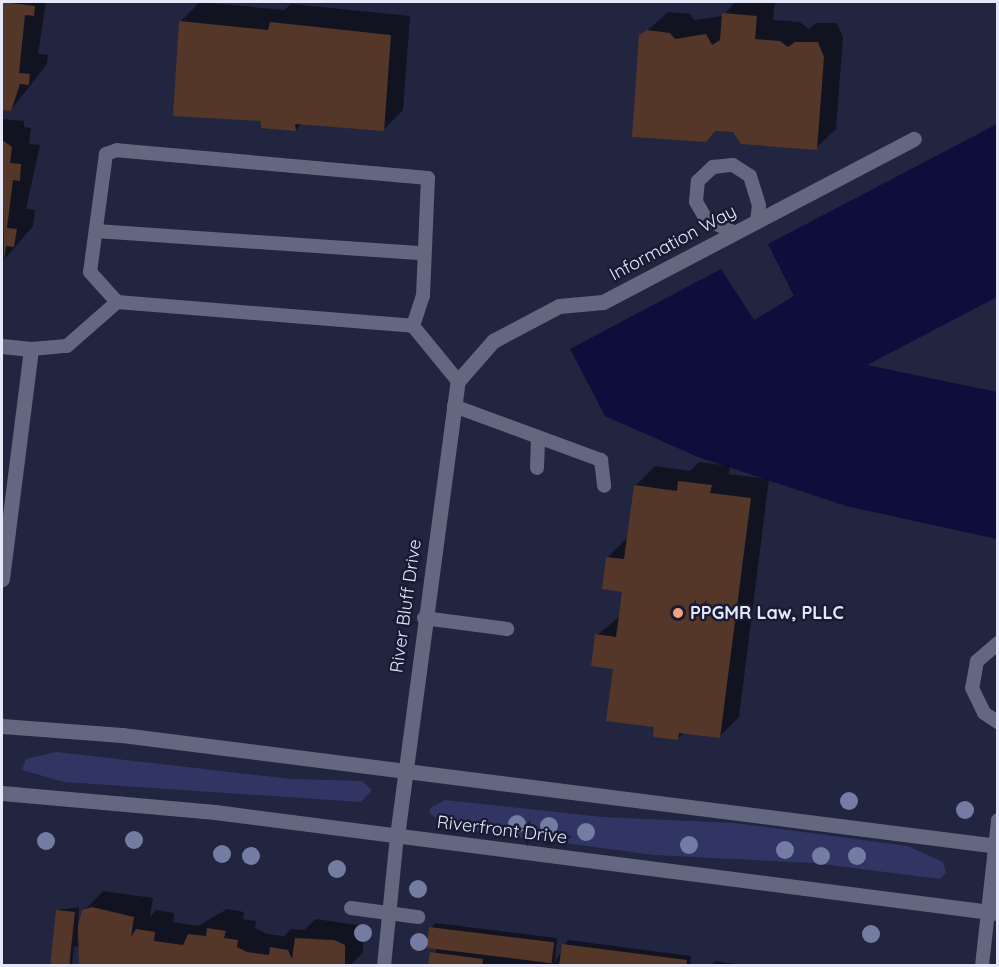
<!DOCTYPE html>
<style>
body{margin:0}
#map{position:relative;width:999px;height:967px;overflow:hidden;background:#21253f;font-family:Quicksand,sans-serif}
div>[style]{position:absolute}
.green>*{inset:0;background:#303564}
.water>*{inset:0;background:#0f0d3c}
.shadow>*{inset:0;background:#0007}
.building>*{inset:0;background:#543728;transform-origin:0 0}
.service>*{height:14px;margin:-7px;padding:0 7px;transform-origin:7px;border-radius:7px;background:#636880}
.minor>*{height:15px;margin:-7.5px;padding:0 7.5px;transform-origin:7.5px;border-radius:7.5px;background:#636880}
.tertiary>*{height:15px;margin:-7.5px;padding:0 7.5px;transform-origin:7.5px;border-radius:7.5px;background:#636880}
.trees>*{width:18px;height:18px;margin:-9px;border-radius:50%;background:#757ca3}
.dots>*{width:16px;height:16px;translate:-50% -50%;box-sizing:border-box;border:3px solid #181b34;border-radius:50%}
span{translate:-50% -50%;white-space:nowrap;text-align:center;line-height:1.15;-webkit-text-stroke:5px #181b34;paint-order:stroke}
.street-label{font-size:18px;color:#e4e8f9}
.poi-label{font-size:18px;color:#e4e8f9;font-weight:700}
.left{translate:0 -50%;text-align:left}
.frame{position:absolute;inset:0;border:3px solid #e4e8f9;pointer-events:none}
</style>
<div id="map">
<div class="green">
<i style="clip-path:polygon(56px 752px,292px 779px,362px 781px,372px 790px,361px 802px,64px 782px,22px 770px,26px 759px)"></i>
<i style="clip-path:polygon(445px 800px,603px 817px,735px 823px,908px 846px,943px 862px,946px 873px,940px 879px,814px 863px,654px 855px,451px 828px,430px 814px,430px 808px)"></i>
</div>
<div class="water">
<i style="clip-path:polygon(997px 124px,997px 297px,867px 365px,997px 392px,997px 539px,846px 506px,698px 457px,605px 416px,570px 349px,721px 269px,754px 320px,794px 296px,768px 244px)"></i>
</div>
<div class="shadow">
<i style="clip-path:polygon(2px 2px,46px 2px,38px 54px,48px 55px,47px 64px,11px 110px,2px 109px)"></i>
<i style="clip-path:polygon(200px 2px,284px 10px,291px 4px,410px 16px,403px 110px,384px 129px,302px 123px,296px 130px,263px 120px,181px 21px)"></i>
<i style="clip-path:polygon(735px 2px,775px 2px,773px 20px,800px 22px,809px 29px,816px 23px,837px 23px,843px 37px,836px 129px,816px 148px,734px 131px,641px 36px,668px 12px,690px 14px,694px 20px,723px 16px)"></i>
<i style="clip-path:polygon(2px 119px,24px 121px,24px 127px,31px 128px,29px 144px,40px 145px,26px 209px,35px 210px,33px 226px,3px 261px)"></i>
<i style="clip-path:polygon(699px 462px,730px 466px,729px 474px,769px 479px,739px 717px,719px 737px,684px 732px,677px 739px,656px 726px,597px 635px,620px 616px,624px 590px,607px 558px,627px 538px,635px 486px,655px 466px,690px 471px)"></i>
<i style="clip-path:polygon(103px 891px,153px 898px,150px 917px,156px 910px,174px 913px,173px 922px,198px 926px,227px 909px,244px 912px,243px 919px,256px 921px,255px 928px,267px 934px,284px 936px,291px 929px,304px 930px,316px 919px,364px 926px,363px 952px,350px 966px,81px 966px,83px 947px,74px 946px,72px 966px,51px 966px,58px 910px,79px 907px,77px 945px,84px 911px)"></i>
<i style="clip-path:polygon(435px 923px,557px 938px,555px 962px,568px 940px,691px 956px,690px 964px,700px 965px,429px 966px,437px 948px,431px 928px)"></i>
<i style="clip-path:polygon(715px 961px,748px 966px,710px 966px)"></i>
</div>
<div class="building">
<i style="clip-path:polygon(2px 2px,35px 6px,34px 16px,25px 15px,19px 73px,30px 74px,29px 85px,20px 84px,11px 111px,2px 110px)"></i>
<i style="clip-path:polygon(722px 13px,757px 16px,755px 39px,780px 41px,788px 47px,795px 42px,818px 42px,824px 57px,817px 150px,741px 144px,733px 132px,715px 131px,706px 142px,632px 137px,639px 35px,647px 30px,670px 33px,675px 39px,706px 34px,712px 45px,720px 40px)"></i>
<i style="clip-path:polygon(179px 21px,268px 30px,270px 22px,391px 35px,384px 131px,295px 124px,296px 131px,261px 128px,261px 121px,173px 116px)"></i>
<i style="clip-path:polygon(2px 140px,12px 147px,10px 163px,21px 164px,20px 181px,13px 180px,7px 228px,17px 229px,14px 247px,6px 246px,4px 262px)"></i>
<i style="clip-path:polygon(678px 481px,712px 485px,710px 493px,751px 498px,720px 738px,679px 733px,678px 740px,653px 737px,654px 727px,606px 721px,613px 669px,591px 666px,595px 634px,616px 637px,622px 592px,602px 589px,606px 557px,624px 559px,634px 485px,677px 491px)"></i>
<i style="clip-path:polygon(92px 907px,134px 917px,131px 937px,136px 929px,155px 932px,154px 941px,183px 945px,188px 934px,206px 936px,207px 928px,226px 931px,224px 938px,238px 940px,237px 947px,247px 952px,269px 955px,270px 947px,288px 950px,292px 959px,295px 938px,334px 940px,345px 945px,345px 966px,79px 966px,78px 926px,82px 910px)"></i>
<i style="left:56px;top:910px;width:19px;height:56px;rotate:6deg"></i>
<i style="left:429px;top:927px;width:126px;height:21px;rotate:7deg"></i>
<i style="clip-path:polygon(562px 944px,687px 960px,686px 966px,559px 966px)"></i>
<i style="clip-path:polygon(430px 952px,483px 959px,482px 966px,428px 966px)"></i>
</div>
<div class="service">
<i style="left:96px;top:231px;width:327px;rotate:3.9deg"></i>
<i style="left:735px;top:233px;width:32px;rotate:-154deg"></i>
<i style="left:706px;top:219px;width:20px;rotate:-120deg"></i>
<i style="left:696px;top:202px;width:21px;rotate:-85deg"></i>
<i style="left:698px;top:181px;width:21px;rotate:-43deg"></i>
<i style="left:713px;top:167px;width:20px;rotate:-6deg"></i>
<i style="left:733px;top:165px;width:20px;rotate:33deg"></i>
<i style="left:750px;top:176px;width:30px;rotate:73deg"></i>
<i style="left:759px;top:205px;width:17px;rotate:97deg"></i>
<i style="left:413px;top:326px;width:71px;rotate:50.7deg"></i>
<i style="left:31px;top:349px;width:36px;rotate:-5deg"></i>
<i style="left:67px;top:346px;width:67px;rotate:-41.3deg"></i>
<i style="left:117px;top:302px;width:297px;rotate:4.6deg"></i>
<i style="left:413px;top:326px;width:32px;rotate:-72deg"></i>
<i style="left:423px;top:296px;width:118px;rotate:-87.6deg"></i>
<i style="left:428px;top:178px;width:312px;rotate:-174.9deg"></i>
<i style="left:117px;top:150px;width:12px;rotate:160deg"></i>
<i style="left:106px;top:154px;width:119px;rotate:97.7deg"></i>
<i style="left:90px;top:272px;width:40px;rotate:48deg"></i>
<i style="left:454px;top:406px;width:157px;rotate:20.2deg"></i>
<i style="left:601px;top:460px;width:26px;rotate:83deg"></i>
<i style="left:537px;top:468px;width:28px;rotate:-88deg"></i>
<i style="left:424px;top:618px;width:84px;rotate:7.5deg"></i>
<i style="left:998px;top:643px;width:28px;rotate:139deg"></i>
<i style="left:977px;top:661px;width:27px;rotate:100deg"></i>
<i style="left:972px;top:688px;width:28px;rotate:64deg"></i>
<i style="left:984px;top:713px;width:17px;rotate:33deg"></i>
<i style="left:351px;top:908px;width:68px;rotate:7.7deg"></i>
<i style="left:384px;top:966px;width:131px;rotate:-84.3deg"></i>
<i style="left:982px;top:966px;width:147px;rotate:-83.7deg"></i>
</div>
<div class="minor">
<i style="left:2px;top:346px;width:29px;rotate:6deg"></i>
<i style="left:31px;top:349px;width:232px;rotate:97.2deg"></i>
<i style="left:397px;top:836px;width:459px;rotate:-82.4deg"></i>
<i style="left:458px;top:381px;width:53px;rotate:-48.8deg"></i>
<i style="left:493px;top:341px;width:75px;rotate:-27.9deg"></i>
<i style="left:559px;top:306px;width:44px;rotate:-5.2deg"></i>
<i style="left:603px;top:302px;width:351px;rotate:-27.7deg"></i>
</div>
<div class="tertiary">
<i style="left:2px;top:726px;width:120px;rotate:4.3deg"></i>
<i style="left:122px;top:735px;width:883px;rotate:7.22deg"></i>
<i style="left:2px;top:793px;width:214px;rotate:5.1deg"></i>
<i style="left:215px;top:812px;width:789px;rotate:7.35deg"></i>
</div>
<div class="trees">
<i style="left:849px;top:801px"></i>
<i style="left:965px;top:810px"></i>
<i style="left:517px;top:824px"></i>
<i style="left:549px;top:826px"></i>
<i style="left:586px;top:832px"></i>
<i style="left:134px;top:840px"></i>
<i style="left:46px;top:841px"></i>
<i style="left:689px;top:845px"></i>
<i style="left:785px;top:850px"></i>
<i style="left:222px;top:854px"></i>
<i style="left:251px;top:856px"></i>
<i style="left:821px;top:856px"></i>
<i style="left:857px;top:856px"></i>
<i style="left:337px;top:869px"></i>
<i style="left:418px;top:889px"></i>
<i style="left:363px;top:933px"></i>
<i style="left:871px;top:934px"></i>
<i style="left:419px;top:942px"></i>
</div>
<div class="dots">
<i style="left:678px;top:613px;background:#f0a27a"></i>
</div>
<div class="street-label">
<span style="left:673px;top:243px;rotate:-28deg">Information Way</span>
<span style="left:406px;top:606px;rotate:-82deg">River Bluff Drive</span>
<span style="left:502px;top:830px;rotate:7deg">Riverfront Drive</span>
</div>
<div class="poi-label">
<span class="left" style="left:690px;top:613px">PPGMR Law, PLLC</span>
</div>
<div class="frame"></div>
</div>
